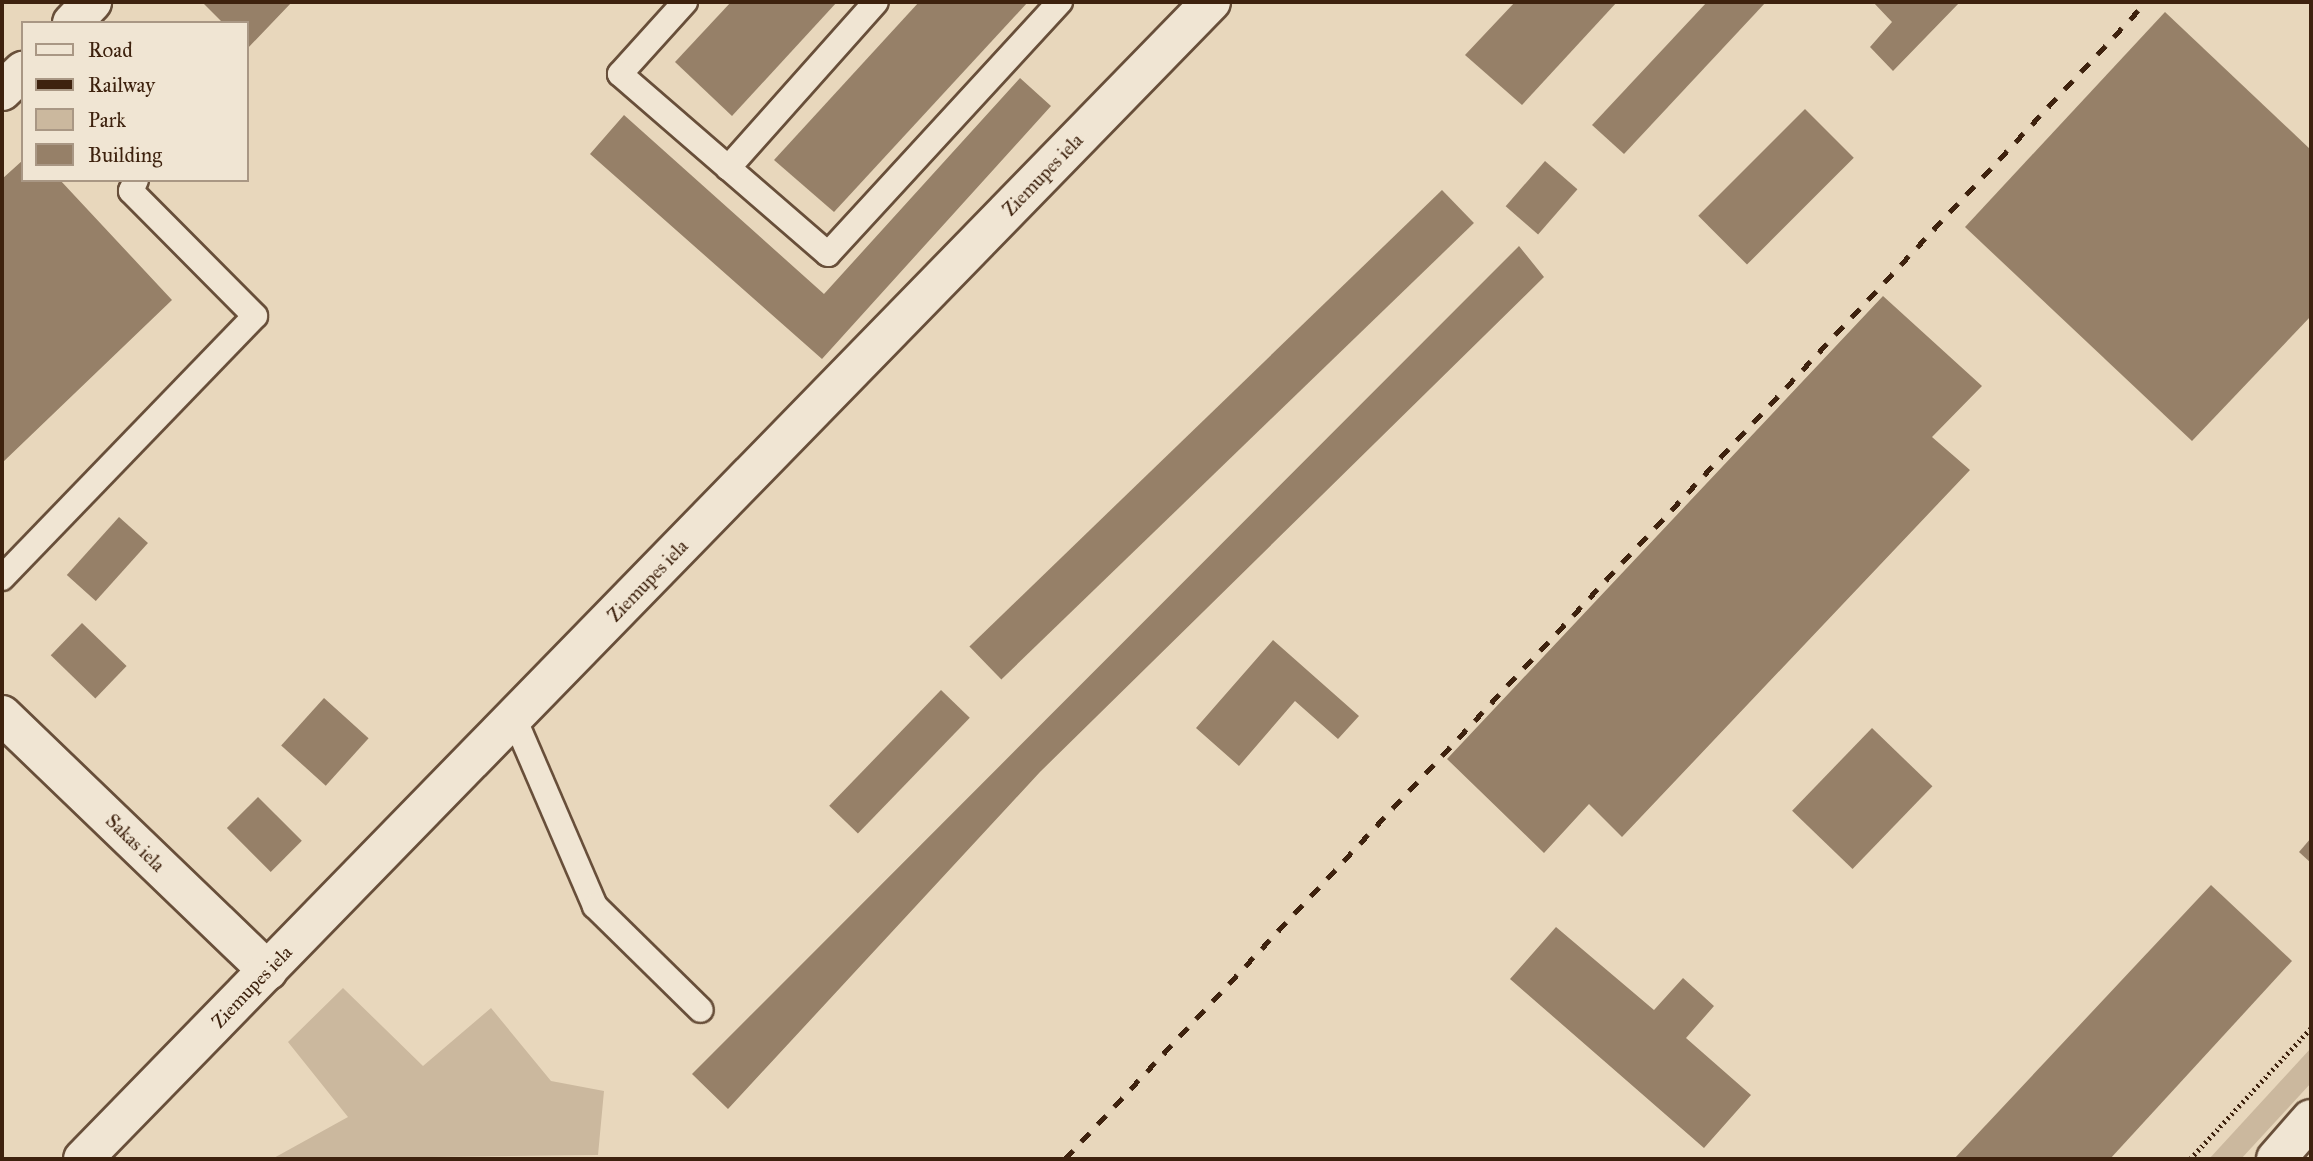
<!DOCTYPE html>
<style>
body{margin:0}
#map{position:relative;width:2313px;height:1161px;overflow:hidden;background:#e8d7bc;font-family:"IM FELL Great Primer",serif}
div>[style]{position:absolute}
.green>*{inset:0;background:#cbb89e}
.building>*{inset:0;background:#968068;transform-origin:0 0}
.path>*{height:4.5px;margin-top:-2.25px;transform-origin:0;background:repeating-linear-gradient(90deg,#3e220e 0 2px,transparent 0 5.5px)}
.roads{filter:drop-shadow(2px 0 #684f3a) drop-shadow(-2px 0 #684f3a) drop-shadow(0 2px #684f3a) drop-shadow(0 -2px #684f3a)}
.service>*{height:24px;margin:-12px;padding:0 12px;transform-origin:12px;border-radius:12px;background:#f0e5d3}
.minor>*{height:38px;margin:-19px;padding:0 19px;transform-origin:19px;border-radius:19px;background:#f0e5d3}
.secondary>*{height:38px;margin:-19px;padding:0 19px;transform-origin:19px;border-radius:19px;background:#f0e5d3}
.rail>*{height:5px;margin-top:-2.5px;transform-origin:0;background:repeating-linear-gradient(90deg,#3e220e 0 12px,transparent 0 24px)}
span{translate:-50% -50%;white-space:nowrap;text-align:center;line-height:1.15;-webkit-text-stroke:6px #f0e5d3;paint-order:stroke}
.street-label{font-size:19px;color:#3e220e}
.frame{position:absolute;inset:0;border:4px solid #3e220e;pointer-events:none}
.legend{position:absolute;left:21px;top:21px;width:228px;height:161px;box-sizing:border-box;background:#f0e5d3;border:2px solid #a99784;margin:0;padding:9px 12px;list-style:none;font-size:21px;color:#3e220e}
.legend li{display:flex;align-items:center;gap:14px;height:35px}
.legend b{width:35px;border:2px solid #a99784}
</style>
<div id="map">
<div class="green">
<i style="clip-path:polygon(343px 988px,423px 1066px,491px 1008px,551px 1081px,604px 1091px,598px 1155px,272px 1159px,348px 1117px,288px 1042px)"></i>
<i style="clip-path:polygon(2311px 1048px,2311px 1083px,2241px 1159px,2209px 1159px)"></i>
</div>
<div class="building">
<i style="clip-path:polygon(202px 2px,292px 2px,247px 49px,247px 23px,223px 23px)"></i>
<i style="clip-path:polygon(731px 2px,837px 2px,732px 116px,675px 62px)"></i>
<i style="clip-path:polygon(919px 2px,1028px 2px,834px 212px,774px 160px)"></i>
<i style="clip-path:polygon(1515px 2px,1617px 2px,1522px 105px,1465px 55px)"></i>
<i style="clip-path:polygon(1707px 2px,1766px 2px,1624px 154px,1592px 125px)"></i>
<i style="clip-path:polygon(1873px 2px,1960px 2px,1893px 71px,1870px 47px,1892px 22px)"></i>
<i style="clip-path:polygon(2165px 12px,2311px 150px,2311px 316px,2192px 441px,1965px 227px)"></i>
<i style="clip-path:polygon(1020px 78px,1051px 106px,822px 359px,590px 154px,624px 115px,824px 294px)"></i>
<i style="left:1805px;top:109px;width:69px;height:151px;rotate:45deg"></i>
<i style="clip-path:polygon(23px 160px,23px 180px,60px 180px,172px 300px,2px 463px,2px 179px)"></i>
<i style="left:1545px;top:161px;width:43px;height:60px;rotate:41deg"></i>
<i style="left:1442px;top:190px;width:46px;height:657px;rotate:46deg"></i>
<i style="clip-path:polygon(1519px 246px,1544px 277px,1040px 772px,728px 1109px,692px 1074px)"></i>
<i style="clip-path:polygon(1883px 296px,1982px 386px,1932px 437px,1970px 470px,1622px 837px,1589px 804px,1544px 853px,1447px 759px)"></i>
<i style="left:119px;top:517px;width:39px;height:78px;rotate:42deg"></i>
<i style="left:82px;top:623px;width:62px;height:45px;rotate:44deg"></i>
<i style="clip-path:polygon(1273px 640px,1359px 716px,1338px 739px,1295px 701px,1239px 766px,1196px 728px)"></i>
<i style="left:941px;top:690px;width:40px;height:161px;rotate:44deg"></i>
<i style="left:324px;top:698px;width:60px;height:64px;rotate:42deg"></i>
<i style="left:1872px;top:728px;width:84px;height:115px;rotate:44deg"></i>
<i style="left:258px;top:797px;width:62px;height:44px;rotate:45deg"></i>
<i style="clip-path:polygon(2311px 838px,2311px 863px,2299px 852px)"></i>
<i style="clip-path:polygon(2211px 885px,2292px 961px,2110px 1159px,1954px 1159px)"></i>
<i style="clip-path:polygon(1556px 927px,1654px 1010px,1683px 978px,1714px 1006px,1686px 1038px,1751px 1095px,1704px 1148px,1510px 979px)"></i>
</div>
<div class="path">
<i style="left:2190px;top:1159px;width:178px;rotate:-47.3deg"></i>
</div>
<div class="roads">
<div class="service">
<i style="left:685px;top:2px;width:97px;rotate:132.1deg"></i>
<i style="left:620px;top:74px;width:275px;rotate:40.9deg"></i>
<i style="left:828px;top:254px;width:343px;rotate:-47.4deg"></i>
<i style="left:728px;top:168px;width:222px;rotate:-48.3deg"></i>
<i style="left:2px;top:578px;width:364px;rotate:-46deg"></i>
<i style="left:255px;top:316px;width:176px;rotate:-134.8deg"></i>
<i style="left:131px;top:191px;width:12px;rotate:-66deg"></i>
<i style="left:514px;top:718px;width:205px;rotate:66.7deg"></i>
<i style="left:595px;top:906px;width:148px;rotate:44.5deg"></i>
</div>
<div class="minor">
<i style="left:72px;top:23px;width:29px;rotate:-46deg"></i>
<i style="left:2px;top:91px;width:29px;rotate:-44deg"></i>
<i style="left:2px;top:715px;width:369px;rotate:43.9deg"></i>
<i style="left:83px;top:1159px;width:1616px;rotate:-45.73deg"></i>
</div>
<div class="secondary">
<i style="left:2276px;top:1159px;width:53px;rotate:-48.8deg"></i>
</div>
</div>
<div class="rail">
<i style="left:1065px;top:1159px;width:1583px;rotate:-46.94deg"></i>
</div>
<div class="street-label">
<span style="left:1043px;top:175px;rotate:-46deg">Ziemupes iela</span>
<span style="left:648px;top:581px;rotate:-46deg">Ziemupes iela</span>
<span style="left:135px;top:843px;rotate:44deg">Sakas iela</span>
<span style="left:252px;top:987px;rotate:-46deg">Ziemupes iela</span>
</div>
<div class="frame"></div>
<ul class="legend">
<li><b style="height:9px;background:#f0e5d3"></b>Road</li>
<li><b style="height:9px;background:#3e220e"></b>Railway</li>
<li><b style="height:19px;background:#cbb89e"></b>Park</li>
<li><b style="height:19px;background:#968068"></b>Building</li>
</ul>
</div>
